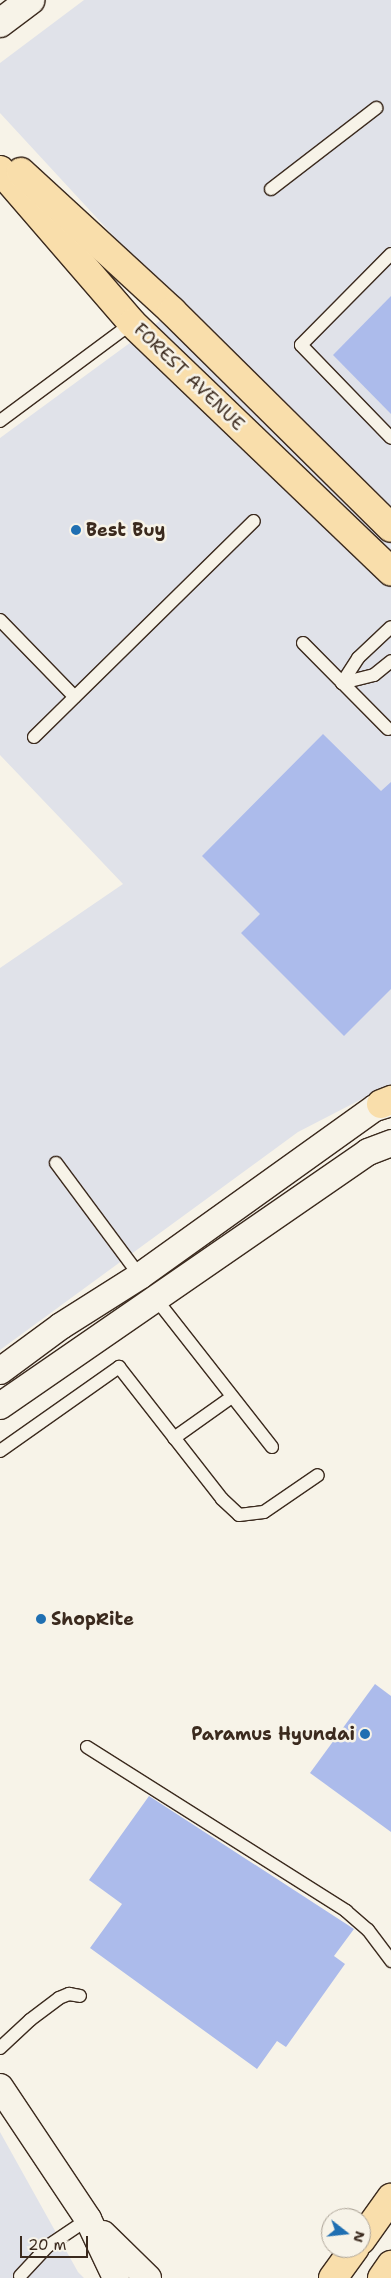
<!DOCTYPE html>
<style>
body{margin:0}
#map{position:relative;width:391px;height:2278px;overflow:hidden;background:#f7f3e8;font-family:"Shantell Sans",sans-serif}
div>[style]{position:absolute}
.built>*{inset:0;background:#e0e2e9}
.building>*{inset:0;background:#acbbeb}
.roads{filter:drop-shadow(1px 0 #3b2a1e) drop-shadow(-1px 0 #3b2a1e) drop-shadow(0 1px #3b2a1e) drop-shadow(0 -1px #3b2a1e)}
.lane>*{height:12px;margin:-6px;padding:0 6px;transform-origin:6px;border-radius:6px;background:#f7f3e8}
.street>*{height:26px;margin:-13px;padding:0 13px;transform-origin:13px;border-radius:13px;background:#f7f3e8}
.secondary>*{height:28px;margin:-14px;padding:0 14px;transform-origin:14px;border-radius:14px;background:#f7f3e8}
.primary>*{height:28px;margin:-14px;padding:0 14px;transform-origin:14px;border-radius:14px;background:#f9deab}
.highway>*{height:28px;margin:-14px;padding:0 14px;transform-origin:14px;border-radius:14px;background:#f9deab}
.dots>*{width:14px;height:14px;translate:-50% -50%;box-sizing:border-box;border:2px solid #f7f3e8;border-radius:50%}
span{translate:-50% -50%;white-space:nowrap;text-align:center;line-height:1.15;-webkit-text-stroke:5px #f7f3e8;paint-order:stroke}
.street-label{font-size:18px;color:#3b2a1e}
.poi-label{font-size:18px;color:#3b2a1e;font-weight:700}
.left{translate:0 -50%;text-align:left}
.right{translate:-100% -50%;text-align:right}
.north{position:absolute;left:321px;top:2208px;width:50px;height:50px;box-sizing:border-box;background:#f7f3e8;border:1px solid #aca397;border-radius:50%;rotate:106deg;font-size:14px;font-weight:700;line-height:20px;text-align:center;color:#3b2a1e}
.north::after{content:'';display:block;margin:auto;width:18px;height:22px;background:#1f6fb2;clip-path:polygon(50% 0,100% 100%,50% 72%,0 100%)}
.scale{position:absolute;left:20px;top:2236px;width:68px;height:22px;box-sizing:border-box;border:2px solid #3b2a1e;border-top:0;padding-left:6px;font-size:15px;line-height:18px;white-space:nowrap;color:#3b2a1e;-webkit-text-stroke:4px #f7f3e8;paint-order:stroke}
</style>
<div id="map">
<div class="built">
<i style="clip-path:polygon(84px 0,391px 0,391px 1084px,298px 1132px,0 1350px,0 968px,123px 884px,0 755px,0 438px,179px 307px,0 113px,0 63px)"></i>
<i style="clip-path:polygon(0 2132px,78px 2272px,84px 2278px,0 2278px)"></i>
</div>
<div class="building">
<i style="clip-path:polygon(391px 296px,391px 414px,333px 355px)"></i>
<i style="clip-path:polygon(323px 734px,381px 791px,391px 782px,391px 989px,344px 1036px,241px 933px,260px 914px,202px 856px)"></i>
<i style="clip-path:polygon(375px 1684px,391px 1696px,391px 1832px,310px 1773px)"></i>
<i style="clip-path:polygon(149px 1796px,354px 1929px,334px 1956px,345px 1964px,286px 2047px,277px 2041px,257px 2069px,90px 1948px,122px 1904px,89px 1880px)"></i>
</div>
<div class="roads">
<div class="lane">
<i style="left:271px;top:189px;width:133px;rotate:-37.6deg"></i>
<i style="left:391px;top:254px;width:128px;rotate:134.7deg"></i>
<i style="left:301px;top:345px;width:129px;rotate:45.9deg"></i>
<i style="left:0;top:421px;width:164px;rotate:-36.6deg"></i>
<i style="left:0;top:620px;width:107px;rotate:45.8deg"></i>
<i style="left:303px;top:643px;width:121px;rotate:45.3deg"></i>
<i style="left:342px;top:683px;width:30px;rotate:-57deg"></i>
<i style="left:358px;top:658px;width:45px;rotate:-43.2deg"></i>
<i style="left:342px;top:683px;width:33px;rotate:-14deg"></i>
<i style="left:374px;top:675px;width:22px;rotate:-39deg"></i>
<i style="left:34px;top:737px;width:308px;rotate:-44.5deg"></i>
<i style="left:56px;top:1163px;width:141px;rotate:53.4deg"></i>
<i style="left:156px;top:1299px;width:188px;rotate:51.9deg"></i>
<i style="left:174px;top:1438px;width:71px;rotate:-35.3deg"></i>
<i style="left:0;top:1451px;width:146px;rotate:-35.2deg"></i>
<i style="left:119px;top:1367px;width:167px;rotate:52deg"></i>
<i style="left:222px;top:1499px;width:23px;rotate:43deg"></i>
<i style="left:239px;top:1515px;width:25px;rotate:-7deg"></i>
<i style="left:264px;top:1512px;width:65px;rotate:-34.4deg"></i>
<i style="left:87px;top:1747px;width:307px;rotate:32.3deg"></i>
<i style="left:346px;top:1911px;width:29px;rotate:41deg"></i>
<i style="left:368px;top:1930px;width:39px;rotate:53deg"></i>
<i style="left:0;top:2048px;width:41px;rotate:-43deg"></i>
<i style="left:30px;top:2020px;width:36px;rotate:-37deg"></i>
<i style="left:59px;top:1998px;width:11px;rotate:-22deg"></i>
<i style="left:69px;top:1994px;width:11px;rotate:10deg"></i>
<i style="left:20px;top:2276px;width:41px;rotate:-47deg"></i>
<i style="left:48px;top:2246px;width:48px;rotate:-34deg"></i>
</div>
<div class="street">
<i style="left:0;top:1371px;width:76px;rotate:-36.4deg"></i>
<i style="left:61px;top:1326px;width:93px;rotate:-32.3deg"></i>
<i style="left:140px;top:1276px;width:289px;rotate:-35.6deg"></i>
<i style="left:375px;top:1108px;width:17px;rotate:-17deg"></i>
<i style="left:0;top:1406px;width:447px;rotate:-34.6deg"></i>
<i style="left:368px;top:1152px;width:25px;rotate:-21deg"></i>
<i style="left:0;top:2087px;width:159px;rotate:56.3deg"></i>
<i style="left:88px;top:2219px;width:65px;rotate:64.6deg"></i>
<i style="left:103px;top:2234px;width:63px;rotate:44.4deg"></i>
</div>
<div class="secondary">
<i style="left:0;top:23px;width:38px;rotate:-37deg"></i>
</div>
<div class="primary">
<i style="left:0;top:170px;width:202px;rotate:49.2deg"></i>
<i style="left:132px;top:323px;width:359px;rotate:43.8deg"></i>
<i style="left:21px;top:172px;width:205px;rotate:42.6deg"></i>
<i style="left:172px;top:311px;width:308px;rotate:44.7deg"></i>
<i style="left:381px;top:1104px;width:11px;rotate:-22deg"></i>
</div>
<div class="highway">
<i style="left:361px;top:2240px;width:52px;rotate:-54.5deg"></i>
<i style="left:333px;top:2278px;width:37px;rotate:-54deg"></i>
<i style="left:382px;top:2278px;width:16px;rotate:-55deg"></i>
</div>
</div>
<div class="dots">
<i style="left:76px;top:530px;background:#1f6fb2"></i>
<i style="left:41px;top:1619px;background:#1f6fb2"></i>
<i style="left:365px;top:1734px;background:#1f6fb2"></i>
</div>
<div class="street-label">
<span style="left:189px;top:377px;rotate:44deg">FOREST AVENUE</span>
</div>
<div class="poi-label">
<span class="left" style="left:86px;top:530px">Best Buy</span>
<span class="left" style="left:51px;top:1619px">ShopRite</span>
<span class="right" style="left:355px;top:1734px">Paramus Hyundai</span>
</div>
<div class="north">N</div>
<div class="scale">20 m</div>
</div>
